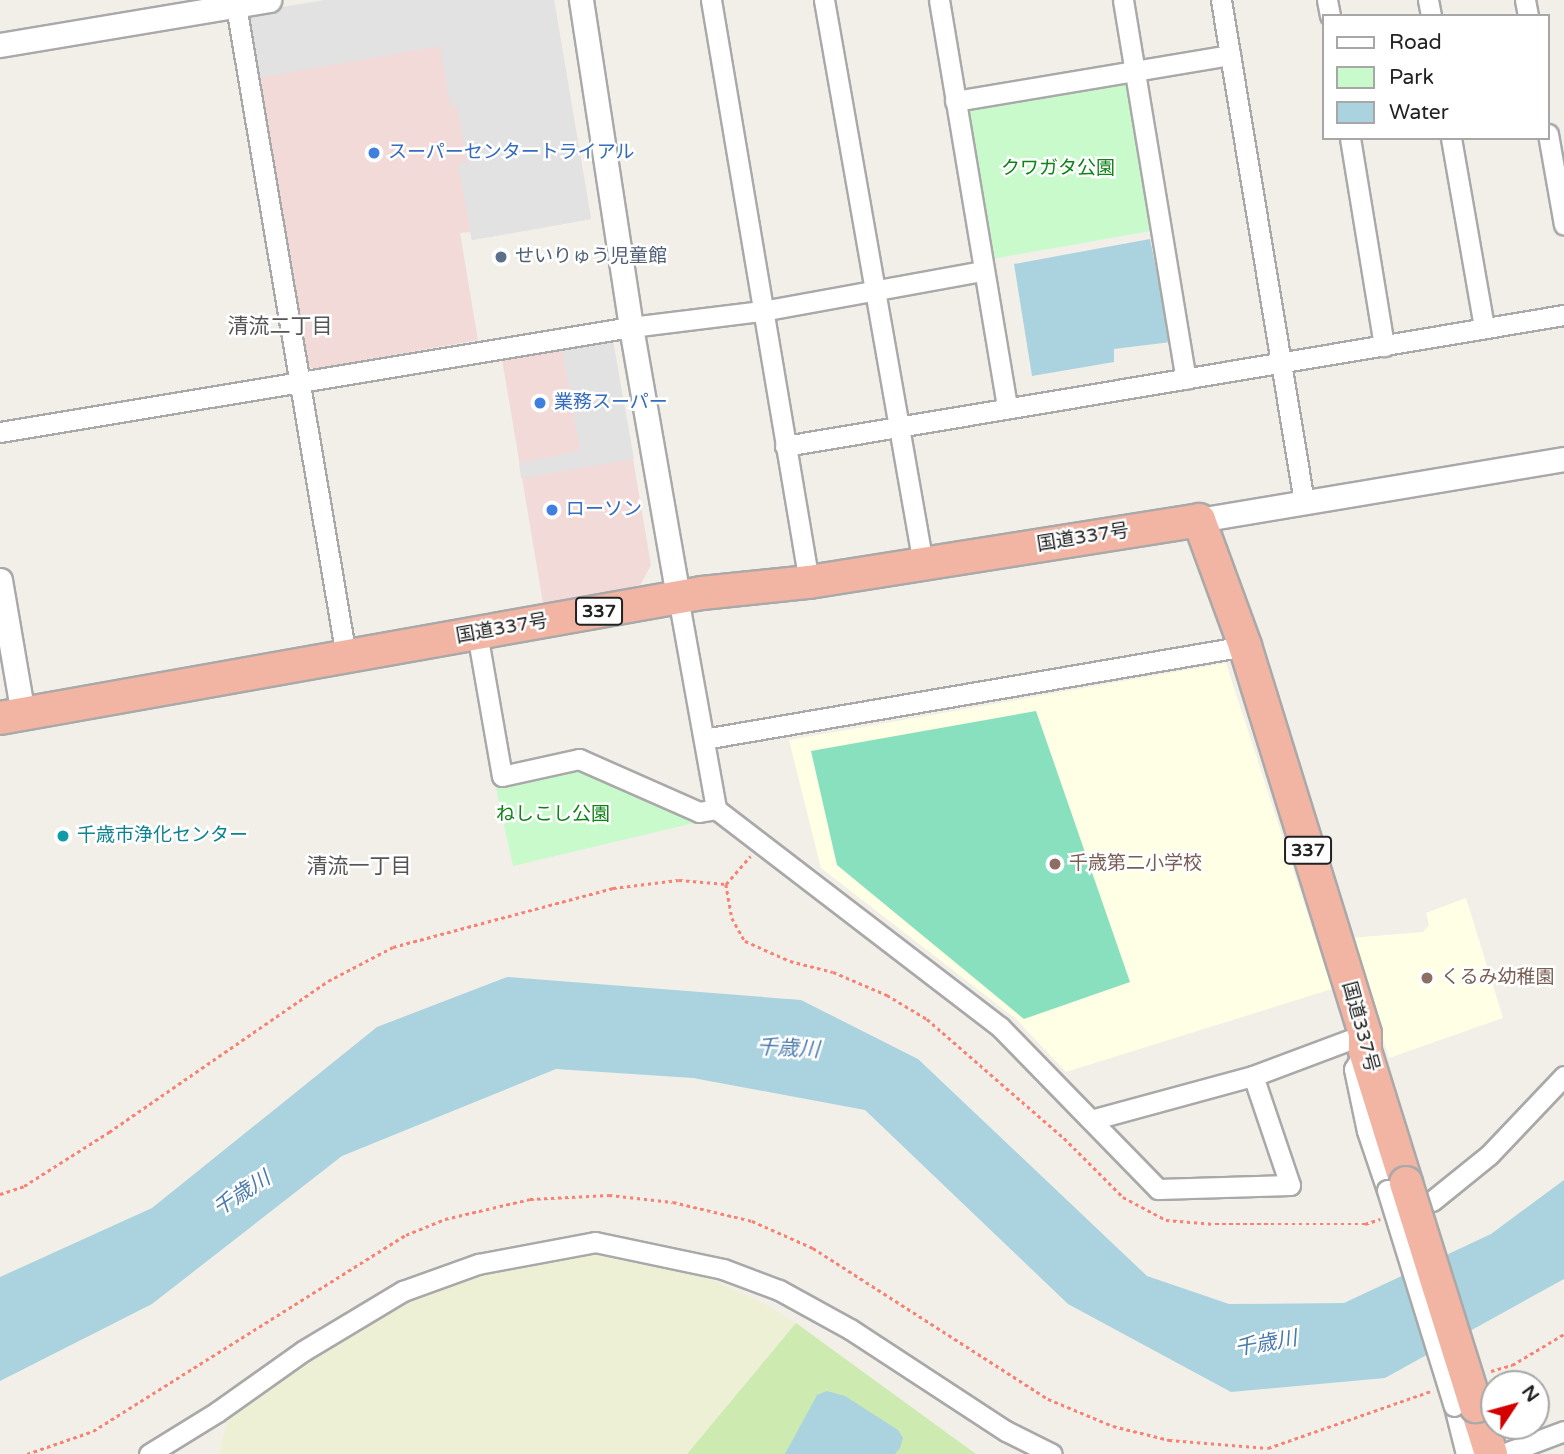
<!DOCTYPE html>
<meta charset="utf-8">
<style>
body{margin:0}
#map{position:relative;width:1564px;height:1454px;overflow:hidden;background:#f2efe9;font-family:"Varela Round","Noto Sans JP",sans-serif}
div>[style]{position:absolute}
.commercial>*{inset:0;background:#f2dad9}
.education>*{inset:0;background:#ffffe5}
.farmland>*{inset:0;background:#eef0d5}
.grass>*{inset:0;background:#cdebb0}
.park>*{inset:0;background:#c8facc;transform-origin:0 0}
.pitch>*{inset:0;background:#88e0be}
.parking>*{inset:0;background:#e2e2e2}
.water>*{inset:0;background:#aad3df}
.path>*{height:2.5px;margin-top:-1.25px;transform-origin:0;background:repeating-linear-gradient(90deg,#fa8072 0 3.5px,transparent 0 7px)}
.roads{filter:drop-shadow(2px 0 #a9a9a9) drop-shadow(-2px 0 #a9a9a9) drop-shadow(0 2px #a9a9a9) drop-shadow(0 -2px #a9a9a9)}
.minor>*{height:19px;margin:-9.5px;padding:0 9.5px;transform-origin:9.5px;border-radius:9.5px;background:#fff}
.tertiary>*{height:23px;margin:-11.5px;padding:0 11.5px;transform-origin:11.5px;border-radius:11.5px;background:#fff}
.trunk>*{height:32px;margin:-16px;padding:0 16px;transform-origin:16px;border-radius:16px;background:#f2b4a3}
.bridges{filter:drop-shadow(2px 0 #a9a9a9) drop-shadow(-2px 0 #a9a9a9) drop-shadow(0 2px #a9a9a9) drop-shadow(0 -2px #a9a9a9)}
.minor-bridge>*{height:19px;margin:-9.5px;padding:0 9.5px;transform-origin:9.5px;border-radius:9.5px;background:#fff}
.trunk-bridge>*{height:32px;margin:-16px;padding:0 16px;transform-origin:16px;border-radius:16px;background:#f2b4a3}
.dots>*{width:19px;height:19px;translate:-50% -50%;box-sizing:border-box;border:4px solid #fff;border-radius:50%}
span{translate:-50% -50%;white-space:nowrap;text-align:center;line-height:1.15;-webkit-text-stroke:5px #fff;paint-order:stroke}
.shield-label span{padding:2px 5px;background:#fff;border:2px solid;border-radius:5px;-webkit-text-stroke-width:0}
.shield-label{font-size:18px;color:#222;font-weight:700}
.shop-label{font-size:19px;color:#366cbe}
.left{translate:0 -50%;text-align:left}
.park-label{font-size:19px;color:#0c8416}
.service-label{font-size:19px;color:#4e5e75}
.street-label{font-size:19px;color:#222}
.culture-label{font-size:19px;color:#0d838f}
.education-label{font-size:19px;color:#785e54}
.neighbourhood-label{font-size:21px;color:#555}
.water-label{font-size:21px;color:#4a7aab;font-style:italic}
.legend{position:absolute;left:1322px;top:14px;width:228px;height:126px;box-sizing:border-box;background:#fff;border:2px solid #a7a7a7;margin:0;padding:9px 12px;list-style:none;font-size:21px;color:#222}
.legend li{display:flex;align-items:center;gap:14px;height:35px}
.legend b{width:35px;border:2px solid #a7a7a7}
.north{position:absolute;left:1480px;top:1370px;width:70px;height:70px;box-sizing:border-box;background:#fff;border:2px solid #a7a7a7;border-radius:50%;rotate:54deg;font-size:19px;font-weight:700;line-height:28px;text-align:center;color:#222}
.north::after{content:'';display:block;margin:auto;width:24px;height:32px;background:#d40000;clip-path:polygon(50% 0,100% 100%,50% 72%,0 100%)}
</style>
<div id="map">
<div class="commercial">
<i style="clip-path:polygon(325px 0,554px 0,591px 219px,472px 240px,470px 232px,460px 233px,478px 340px,314px 369px,303px 362px,257px 78px)"></i>
<i style="clip-path:polygon(613px 341px,651px 565px,641px 584px,629px 588px,543px 603px,502px 359px)"></i>
</div>
<div class="education">
<i style="clip-path:polygon(1226px 663px,1332px 989px,1066px 1072px,1016px 1019px,821px 868px,789px 740px)"></i>
<i style="clip-path:polygon(1466px 898px,1503px 1018px,1389px 1058px,1350px 938px,1423px 932px,1429px 925px,1426px 913px)"></i>
</div>
<div class="farmland">
<i style="clip-path:polygon(580px 1254px,612px 1254px,685px 1267px,767px 1305px,796px 1323px,687px 1454px,219px 1454px,227px 1421px,382px 1310px,507px 1267px)"></i>
</div>
<div class="grass">
<i style="clip-path:polygon(796px 1323px,976px 1454px,687px 1454px)"></i>
</div>
<div class="park">
<i style="left:1126px;top:82px;width:151px;height:163px;rotate:80deg"></i>
<i style="clip-path:polygon(580px 768px,694px 823px,513px 866px,496px 788px)"></i>
</div>
<div class="pitch">
<i style="clip-path:polygon(1036px 711px,1130px 982px,1024px 1019px,837px 865px,811px 751px)"></i>
</div>
<div class="parking">
<i style="clip-path:polygon(325px 0,554px 0,591px 219px,472px 240px,458px 164px,467px 162px,457px 106px,451px 107px,440px 46px,257px 78px,245px 13px)"></i>
<i style="clip-path:polygon(613px 341px,634px 459px,521px 478px,519px 463px,580px 451px,562px 349px)"></i>
</div>
<div class="water">
<i style="clip-path:polygon(1150px 239px,1171px 342px,1114px 349px,1114px 362px,1032px 376px,1014px 264px)"></i>
<i style="clip-path:polygon(507px 977px,801px 1000px,918px 1059px,1147px 1276px,1229px 1304px,1344px 1303px,1491px 1234px,1564px 1180px,1564px 1279px,1385px 1378px,1231px 1392px,1068px 1304px,865px 1110px,693px 1078px,556px 1069px,342px 1156px,152px 1304px,0 1381px,0 1277px,152px 1208px,377px 1027px)"></i>
<i style="clip-path:polygon(827px 1391px,845px 1396px,898px 1430px,903px 1438px,900px 1448px,895px 1454px,785px 1454px,817px 1395px)"></i>
</div>
<div class="path">
<i style="left:726px;top:884px;width:35px;rotate:80deg"></i>
<i style="left:732px;top:918px;width:26px;rotate:61deg"></i>
<i style="left:745px;top:941px;width:49px;rotate:24deg"></i>
<i style="left:790px;top:961px;width:44px;rotate:14.3deg"></i>
<i style="left:833px;top:972px;width:59px;rotate:23.1deg"></i>
<i style="left:887px;top:995px;width:47px;rotate:31deg"></i>
<i style="left:927px;top:1019px;width:181px;rotate:41deg"></i>
<i style="left:1064px;top:1138px;width:83px;rotate:45deg"></i>
<i style="left:1123px;top:1197px;width:49px;rotate:28.1deg"></i>
<i style="left:1166px;top:1220px;width:49px;rotate:4.7deg"></i>
<i style="left:1215px;top:1224px;width:150px"></i>
<i style="left:1365px;top:1224px;width:16px;rotate:-18deg"></i>
<i style="left:0;top:1194px;width:25px;rotate:-18deg"></i>
<i style="left:24px;top:1186px;width:101px;rotate:-32.4deg"></i>
<i style="left:109px;top:1132px;width:266px;rotate:-34.6deg"></i>
<i style="left:328px;top:981px;width:73px;rotate:-27.6deg"></i>
<i style="left:393px;top:947px;width:228px;rotate:-15deg"></i>
<i style="left:613px;top:888px;width:66px;rotate:-6.9deg"></i>
<i style="left:679px;top:880px;width:47px;rotate:4.9deg"></i>
<i style="left:726px;top:884px;width:37px;rotate:-49deg"></i>
<i style="left:1491px;top:1371px;width:22px;rotate:-16deg"></i>
<i style="left:1512px;top:1365px;width:61px;rotate:-30.8deg"></i>
<i style="left:27px;top:1454px;width:70px;rotate:-19.2deg"></i>
<i style="left:93px;top:1431px;width:369px;rotate:-32.1deg"></i>
<i style="left:406px;top:1235px;width:42px;rotate:-22.3deg"></i>
<i style="left:445px;top:1219px;width:87px;rotate:-13.2deg"></i>
<i style="left:530px;top:1199px;width:79px;rotate:-2.9deg"></i>
<i style="left:609px;top:1195px;width:64px;rotate:6.2deg"></i>
<i style="left:673px;top:1202px;width:81px;rotate:13.5deg"></i>
<i style="left:752px;top:1221px;width:67px;rotate:23.9deg"></i>
<i style="left:813px;top:1248px;width:279px;rotate:32.7deg"></i>
<i style="left:1048px;top:1399px;width:70px;rotate:22.6deg"></i>
<i style="left:1113px;top:1426px;width:58px;rotate:14deg"></i>
<i style="left:1169px;top:1440px;width:99px;rotate:4.6deg"></i>
<i style="left:1268px;top:1448px;width:173px;rotate:-19.3deg"></i>
</div>
<div class="roads">
<div class="minor">
<i style="left:235px;top:0;width:665px;rotate:80.4deg"></i>
<i style="left:711px;top:0;width:590px;rotate:80.44deg"></i>
<i style="left:824px;top:0;width:573px;rotate:80.04deg"></i>
<i style="left:939px;top:0;width:414px;rotate:80.5deg"></i>
<i style="left:1123px;top:0;width:384px;rotate:80.6deg"></i>
<i style="left:1221px;top:0;width:509px;rotate:80.61deg"></i>
<i style="left:1327px;top:0;width:16px;rotate:79deg"></i>
<i style="left:1428px;top:0;width:16px;rotate:79deg"></i>
<i style="left:1525px;top:0;width:16px;rotate:79deg"></i>
<i style="left:955px;top:101px;width:279px;rotate:-9.5deg"></i>
<i style="left:1548px;top:134px;width:92px;rotate:80deg"></i>
<i style="left:1350px;top:138px;width:211px;rotate:80.7deg"></i>
<i style="left:1451px;top:138px;width:193px;rotate:80.1deg"></i>
<i style="left:0;top:432px;width:640px;rotate:-9.45deg"></i>
<i style="left:631px;top:327px;width:132px;rotate:-7deg"></i>
<i style="left:762px;top:311px;width:225px;rotate:-10.3deg"></i>
<i style="left:785px;top:446px;width:790px;rotate:-9.55deg"></i>
<i style="left:678px;top:597px;width:215px;rotate:79.8deg"></i>
<i style="left:716px;top:809px;width:358px;rotate:37.5deg"></i>
<i style="left:1000px;top:1027px;width:226px;rotate:45.7deg"></i>
<i style="left:1158px;top:1189px;width:132px;rotate:-1.7deg"></i>
<i style="left:1290px;top:1185px;width:115px;rotate:-108.7deg"></i>
<i style="left:477px;top:633px;width:145px;rotate:80.1deg"></i>
<i style="left:502px;top:776px;width:79px;rotate:-12.4deg"></i>
<i style="left:579px;top:759px;width:131px;rotate:23.8deg"></i>
<i style="left:699px;top:812px;width:17px;rotate:-10deg"></i>
<i style="left:704px;top:739px;width:549px;rotate:-9.75deg"></i>
<i style="left:1365px;top:1051px;width:21px;rotate:121deg"></i>
<i style="left:1354px;top:1069px;width:63px;rotate:78.2deg"></i>
<i style="left:1367px;top:1131px;width:62px;rotate:71.3deg"></i>
<i style="left:1091px;top:1120px;width:168px;rotate:-15.2deg"></i>
<i style="left:1253px;top:1076px;width:120px;rotate:-20.6deg"></i>
<i style="left:1432px;top:1201px;width:73px;rotate:-38.9deg"></i>
<i style="left:1489px;top:1155px;width:109px;rotate:-46.5deg"></i>
<i style="left:1454px;top:1406px;width:49px;rotate:76deg"></i>
<i style="left:149px;top:1454px;width:80px;rotate:-31.7deg"></i>
<i style="left:217px;top:1412px;width:105px;rotate:-35.3deg"></i>
<i style="left:303px;top:1351px;width:117px;rotate:-31deg"></i>
<i style="left:403px;top:1291px;width:80px;rotate:-19.8deg"></i>
<i style="left:478px;top:1264px;width:119px;rotate:-10.6deg"></i>
<i style="left:595px;top:1242px;width:131px;rotate:11.9deg"></i>
<i style="left:723px;top:1269px;width:60px;rotate:20.6deg"></i>
<i style="left:779px;top:1290px;width:81px;rotate:28.8deg"></i>
<i style="left:850px;top:1329px;width:186px;rotate:33.2deg"></i>
<i style="left:1006px;top:1431px;width:51px;rotate:26.6deg"></i>
<i style="left:1503px;top:1454px;width:65px;rotate:-20.7deg"></i>
</div>
<div class="tertiary">
<i style="left:581px;top:0;width:331px;rotate:81.3deg"></i>
<i style="left:631px;top:327px;width:274px;rotate:80.1deg"></i>
<i style="left:0;top:45px;width:273px;rotate:-9.5deg"></i>
<i style="left:1199px;top:520px;width:370px;rotate:-9.5deg"></i>
<i style="left:0;top:580px;width:136px;rotate:80.3deg"></i>
</div>
<div class="trunk">
<i style="left:0;top:718px;width:713px;rotate:-10.1deg"></i>
<i style="left:702px;top:593px;width:108px;rotate:-5.9deg"></i>
<i style="left:809px;top:582px;width:395px;rotate:-9deg"></i>
<i style="left:1199px;top:520px;width:134px;rotate:69.9deg"></i>
<i style="left:1245px;top:646px;width:406px;rotate:72.8deg"></i>
<i style="left:1365px;top:1034px;width:17px;rotate:90deg"></i>
<i style="left:1365px;top:1051px;width:138px;rotate:72.7deg"></i>
<i style="left:1476px;top:1406px;width:50px;rotate:72.6deg"></i>
</div>
</div>
<div class="bridges">
<div class="minor-bridge">
<i style="left:1387px;top:1190px;width:226px;rotate:72.8deg"></i>
</div>
<div class="trunk-bridge">
<i style="left:1406px;top:1183px;width:234px;rotate:72.6deg"></i>
</div>
</div>
<div class="dots">
<i style="left:374px;top:153px;background:#3f7fe0"></i>
<i style="left:501px;top:257px;background:#5c6f8a"></i>
<i style="left:540px;top:403px;background:#3f7fe0"></i>
<i style="left:552px;top:510px;background:#3f7fe0"></i>
<i style="left:63px;top:836px;background:#0f9aa8"></i>
<i style="left:1055px;top:864px;background:#8d6e63"></i>
<i style="left:1427px;top:978px;background:#8d6e63"></i>
</div>
<div class="shield-label">
<span style="left:599px;top:611px">337</span>
<span style="left:1308px;top:850px">337</span>
</div>
<div class="shop-label">
<span class="left" style="left:388px;top:153px">スーパーセンタートライアル</span>
<span class="left" style="left:554px;top:403px">業務スーパー</span>
<span class="left" style="left:566px;top:510px">ローソン</span>
</div>
<div class="park-label">
<span style="left:1058px;top:169px">クワガタ公園</span>
<span style="left:553px;top:815px">ねしこし公園</span>
</div>
<div class="service-label">
<span class="left" style="left:515px;top:257px">せいりゅう児童館</span>
</div>
<div class="street-label">
<span style="left:1083px;top:538px;rotate:-9deg">国道337号</span>
<span style="left:502px;top:629px;rotate:-10deg">国道337号</span>
<span style="left:1360px;top:1027px;rotate:75deg">国道337号</span>
</div>
<div class="culture-label">
<span class="left" style="left:77px;top:836px">千歳市浄化センター</span>
</div>
<div class="education-label">
<span class="left" style="left:1069px;top:864px">千歳第二小学校</span>
<span class="left" style="left:1441px;top:978px">くるみ幼稚園</span>
</div>
<div class="neighbourhood-label">
<span style="left:280px;top:327px">清流二丁目</span>
<span style="left:359px;top:867px">清流一丁目</span>
</div>
<div class="water-label">
<span style="left:788px;top:1049px;rotate:3deg">千歳川</span>
<span style="left:242px;top:1194px;rotate:-33deg">千歳川</span>
<span style="left:1266px;top:1344px;rotate:-10deg">千歳川</span>
</div>
<ul class="legend">
<li><b style="height:9px;background:#fff"></b>Road</li>
<li><b style="height:19px;background:#c8facc"></b>Park</li>
<li><b style="height:19px;background:#aad3df"></b>Water</li>
</ul>
<div class="north">N</div>
</div>
